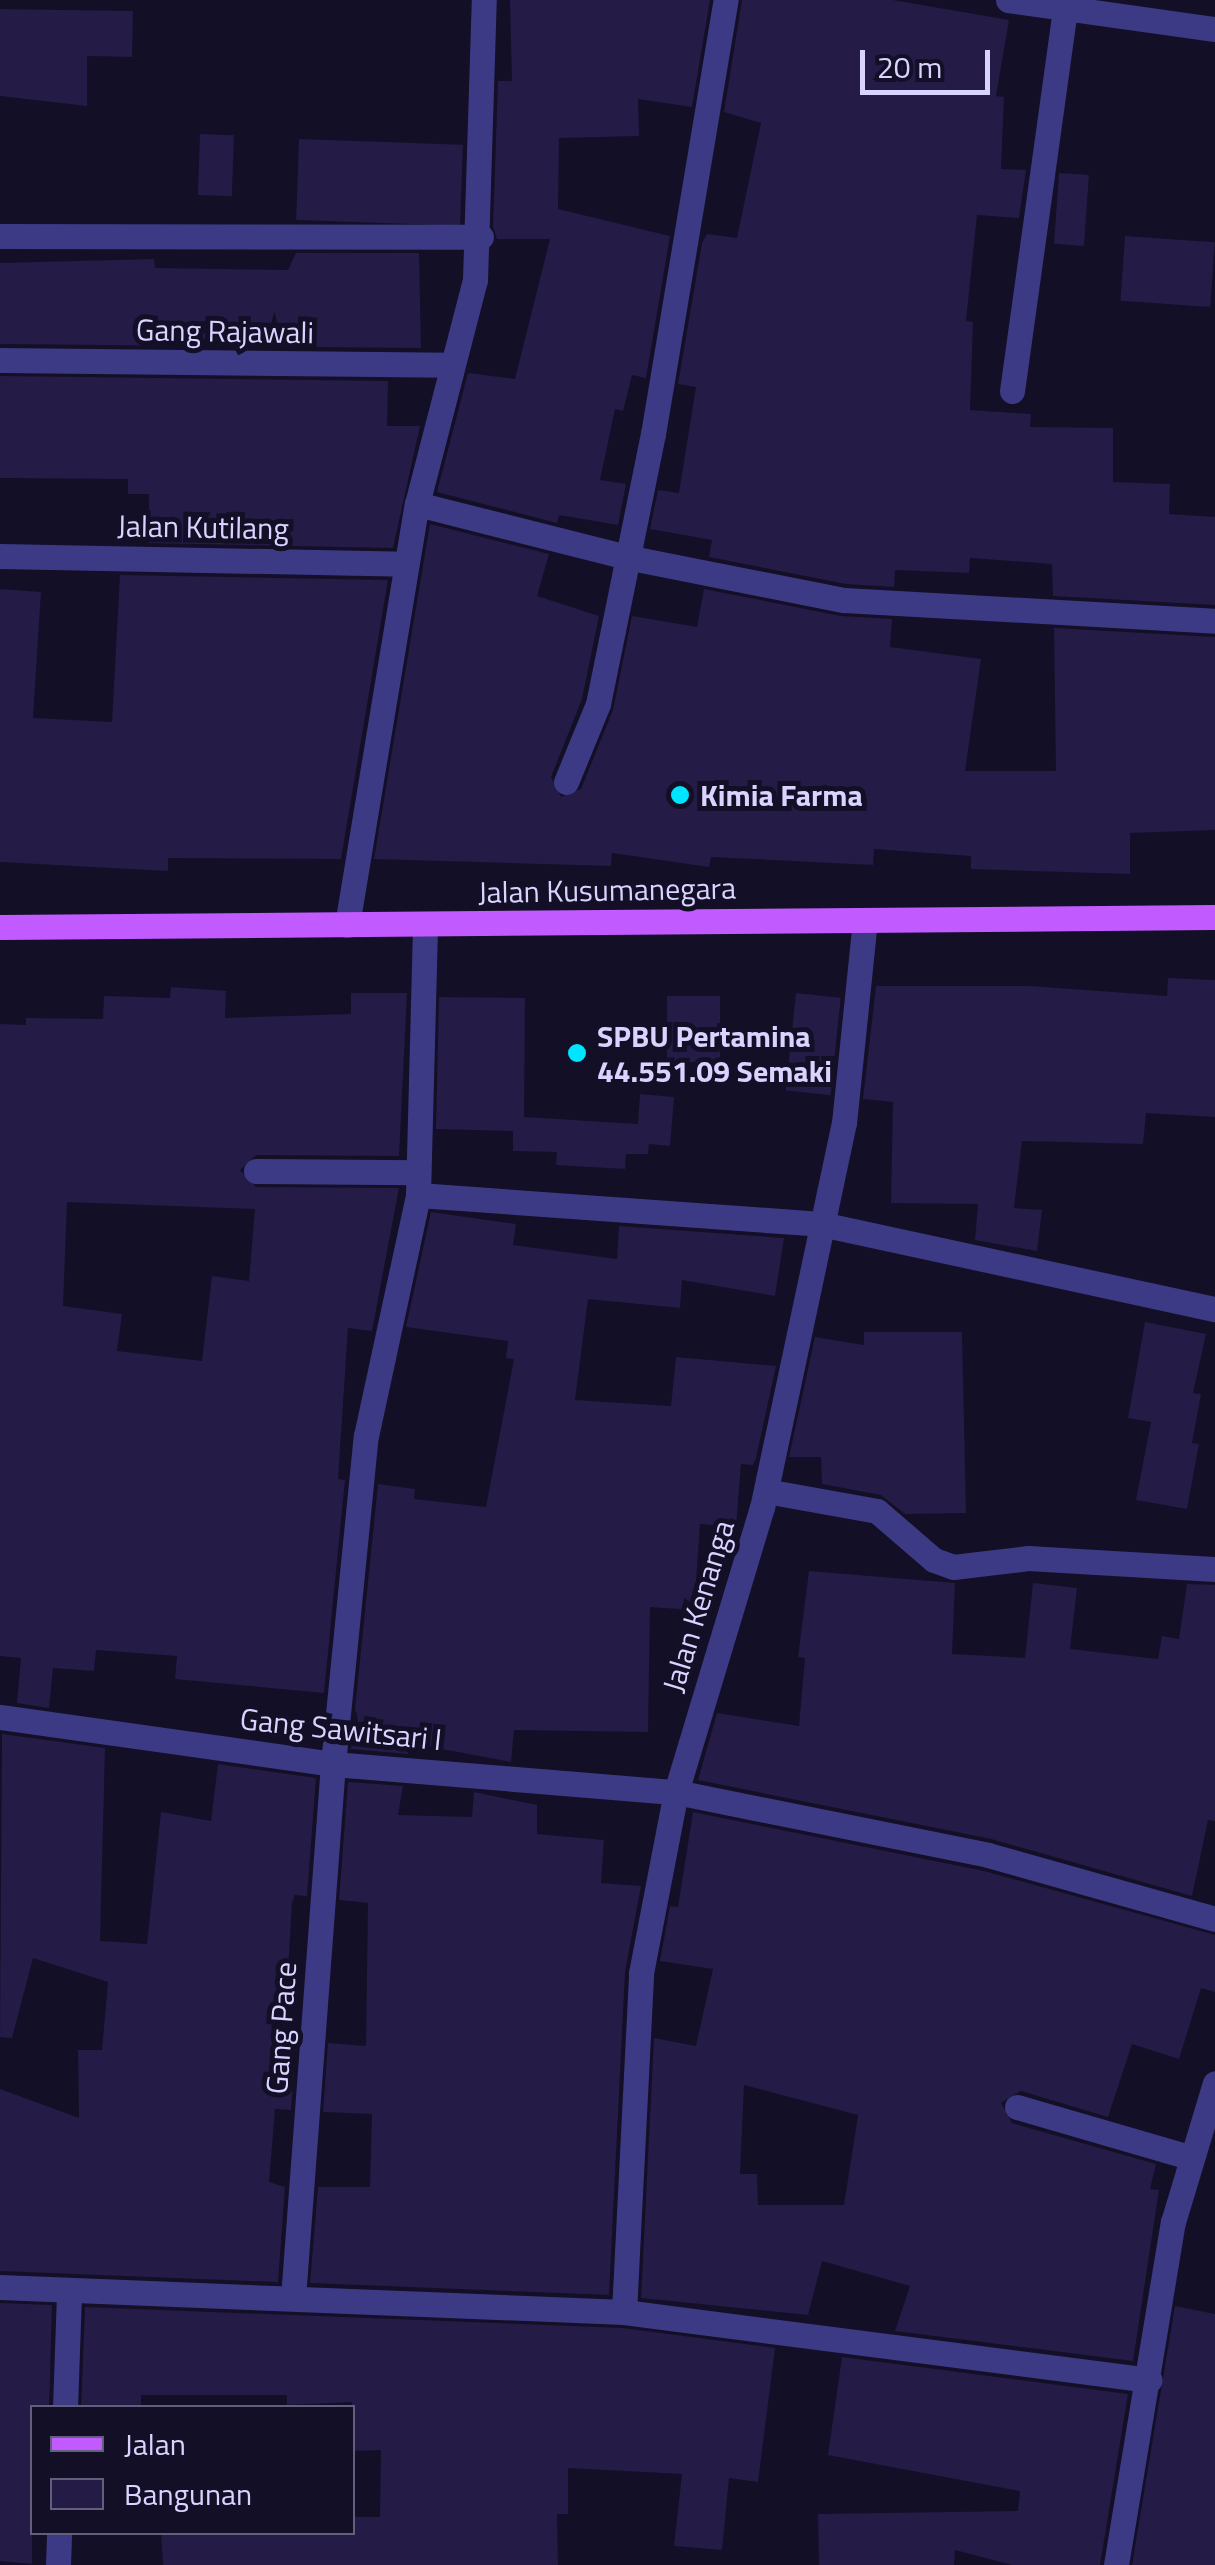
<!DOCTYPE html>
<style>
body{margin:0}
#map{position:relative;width:1215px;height:2565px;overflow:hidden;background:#130f26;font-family:"Titillium Web",sans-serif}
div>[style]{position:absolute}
.building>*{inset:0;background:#241b47;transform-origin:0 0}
.minor>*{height:25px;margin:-12.5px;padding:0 12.5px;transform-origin:12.5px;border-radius:12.5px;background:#3d3a85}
.major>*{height:25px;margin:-12.5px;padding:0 12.5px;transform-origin:12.5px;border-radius:12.5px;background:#c25bff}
.dots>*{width:28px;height:28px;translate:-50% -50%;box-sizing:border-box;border:5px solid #130f26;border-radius:50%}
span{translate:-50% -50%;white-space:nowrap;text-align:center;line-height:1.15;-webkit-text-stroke:10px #130f26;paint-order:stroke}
.street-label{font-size:30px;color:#d9d4ff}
.poi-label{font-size:30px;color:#d9d4ff;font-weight:700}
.left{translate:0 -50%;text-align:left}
.legend{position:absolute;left:30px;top:2405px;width:325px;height:130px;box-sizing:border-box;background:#130f26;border:2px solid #625e7d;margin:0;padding:12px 18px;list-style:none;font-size:30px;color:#d9d4ff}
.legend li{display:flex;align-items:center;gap:20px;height:50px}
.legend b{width:50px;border:2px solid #625e7d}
.scale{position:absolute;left:860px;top:50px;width:130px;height:45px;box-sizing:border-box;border:5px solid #d9d4ff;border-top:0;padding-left:12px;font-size:30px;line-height:35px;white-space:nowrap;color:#d9d4ff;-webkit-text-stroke:8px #130f26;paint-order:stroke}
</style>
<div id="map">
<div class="building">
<i style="clip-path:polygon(510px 0,710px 0,692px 107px,638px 99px,639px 136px,559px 138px,558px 209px,670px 236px,646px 378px,632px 375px,623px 411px,615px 409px,600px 480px,626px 484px,618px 525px,559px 515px,557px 523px,437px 492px,468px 373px,515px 379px,550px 239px,497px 239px,493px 227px,498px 81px,512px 81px)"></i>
<i style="clip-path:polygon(742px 0,893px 0,1009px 20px,996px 96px,1004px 97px,1001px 169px,1026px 170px,1019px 218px,977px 215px,966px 321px,973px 322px,970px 410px,1031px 414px,1030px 427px,1113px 428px,1113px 482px,1170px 484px,1169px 514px,1215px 517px,1215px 605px,1053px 596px,1052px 564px,970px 558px,969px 573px,895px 570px,894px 587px,846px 584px,709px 557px,712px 540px,650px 529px,658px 490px,679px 493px,696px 387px,678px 384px,702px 243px,707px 234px,737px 238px,761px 123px,724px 112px)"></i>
<i style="clip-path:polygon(0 9px,133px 11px,132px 57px,87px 56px,87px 106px,0 96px)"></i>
<i style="left:200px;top:134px;width:34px;height:61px;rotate:2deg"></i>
<i style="left:299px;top:139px;width:164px;height:81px;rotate:2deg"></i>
<i style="left:1059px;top:173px;width:30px;height:71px;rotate:4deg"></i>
<i style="left:1125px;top:236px;width:90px;height:65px;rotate:4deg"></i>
<i style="clip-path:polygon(296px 253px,419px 253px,421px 348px,0 344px,0 263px,154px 259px,155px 268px,288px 270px)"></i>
<i style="clip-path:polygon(0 376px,388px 381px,387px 426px,420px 426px,393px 548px,149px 543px,149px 494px,128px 494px,128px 479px,0 478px)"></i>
<i style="clip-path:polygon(430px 524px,549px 554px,537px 596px,599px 616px,582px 699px,551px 777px,561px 797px,581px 789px,613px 710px,632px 616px,697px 627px,704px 589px,841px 616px,892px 619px,890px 647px,981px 659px,965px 771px,1056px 771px,1054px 628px,1215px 637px,1215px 830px,1130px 833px,1130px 874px,971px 869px,971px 856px,874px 849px,873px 865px,711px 857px,709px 867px,612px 853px,611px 866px,374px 859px)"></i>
<i style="clip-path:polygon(120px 575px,388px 580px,341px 859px,168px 858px,168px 871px,0 862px,0 589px,41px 592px,33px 718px,112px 722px)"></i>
<i style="clip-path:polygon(1168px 978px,1215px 980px,1215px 1117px,1146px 1113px,1143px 1144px,1022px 1141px,1014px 1208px,1042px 1210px,1037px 1251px,975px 1240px,978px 1204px,891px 1203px,893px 1102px,863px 1099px,876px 986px,1030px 986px,1167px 996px)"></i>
<i style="clip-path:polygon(evenodd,171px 987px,226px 991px,225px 1018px,351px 1014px,351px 993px,407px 993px,399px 1156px,256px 1155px,240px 1170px,256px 1187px,399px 1188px,372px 1331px,348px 1328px,338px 1479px,345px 1480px,324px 1693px,175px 1679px,177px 1656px,96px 1650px,94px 1671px,53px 1668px,49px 1708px,17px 1703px,21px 1658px,0 1656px,0 1024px,26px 1025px,26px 1018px,103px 1019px,104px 996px,170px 998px,171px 987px,67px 1202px,255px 1209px,249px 1281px,212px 1276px,202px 1361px,117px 1351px,122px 1314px,63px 1306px,67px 1202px)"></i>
<i style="left:796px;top:993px;width:45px;height:98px;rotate:6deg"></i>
<i style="left:667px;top:996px;width:53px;height:66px"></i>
<i style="clip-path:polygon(439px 997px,525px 998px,524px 1117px,638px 1124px,640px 1094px,674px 1097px,670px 1146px,649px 1144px,648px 1154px,626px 1154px,625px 1169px,556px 1165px,557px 1152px,513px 1151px,513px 1131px,436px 1129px)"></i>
<i style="clip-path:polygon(431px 1212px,516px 1224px,513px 1245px,617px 1259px,619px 1226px,784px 1238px,775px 1296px,682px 1280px,680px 1308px,588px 1299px,575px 1400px,671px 1406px,676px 1357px,776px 1366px,756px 1458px,753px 1465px,741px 1464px,736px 1527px,700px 1524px,694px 1610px,650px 1607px,648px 1732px,514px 1730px,511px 1762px,410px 1743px,408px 1754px,351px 1749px,378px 1484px,415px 1489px,414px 1499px,486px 1507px,514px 1359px,506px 1358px,508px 1341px,406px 1327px)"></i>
<i style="clip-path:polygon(1145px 1322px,1206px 1334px,1193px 1393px,1201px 1394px,1192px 1443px,1199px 1444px,1187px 1509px,1136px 1500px,1151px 1422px,1128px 1418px)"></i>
<i style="clip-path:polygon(864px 1332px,962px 1332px,966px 1513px,905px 1514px,881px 1495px,822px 1484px,821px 1457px,789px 1457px,815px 1337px,864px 1345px)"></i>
<i style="clip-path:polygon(809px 1571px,955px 1583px,952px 1654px,1025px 1658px,1033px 1583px,1077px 1588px,1070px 1649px,1158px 1659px,1162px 1636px,1179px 1639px,1187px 1584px,1215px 1585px,1215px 1821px,1208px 1820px,1192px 1896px,991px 1839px,698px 1780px,717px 1713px,799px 1726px,805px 1658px,798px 1657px)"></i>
<i style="clip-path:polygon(2px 1734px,105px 1748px,100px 1941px,147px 1944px,161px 1812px,211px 1821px,218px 1764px,316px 1778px,307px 1896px,295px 1895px,292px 1903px,284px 2040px,296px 2041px,291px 2110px,275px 2109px,269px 2182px,285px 2187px,278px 2282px,0 2271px,0 2089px,79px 2118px,78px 2050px,102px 2050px,108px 1982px,33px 1958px,12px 2038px,0 2037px)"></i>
<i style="clip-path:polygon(348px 1782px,403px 1786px,398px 1815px,472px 1817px,474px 1792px,537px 1805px,537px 1834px,604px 1840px,601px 1883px,641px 1886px,625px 1972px,609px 2295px,310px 2283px,318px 2187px,370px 2187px,372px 2114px,323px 2112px,328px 2043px,366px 2046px,368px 1903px,339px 1900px)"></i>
<i style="clip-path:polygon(evenodd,693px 1812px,984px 1871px,1215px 1935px,1215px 1992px,1201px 1988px,1179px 2059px,1132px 2044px,1108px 2117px,1021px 2091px,1001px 2103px,1012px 2123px,1156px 2164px,1150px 2189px,1159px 2190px,1133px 2361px,895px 2331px,910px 2286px,822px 2261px,808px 2315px,641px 2298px,654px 2038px,696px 2046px,713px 1969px,660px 1961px,670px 1906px,678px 1907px,693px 1812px,744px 2085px,858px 2115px,844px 2205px,758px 2205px,757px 2174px,740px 2174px,744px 2085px)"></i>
<i style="clip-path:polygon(0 2303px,52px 2305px,49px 2408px,32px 2408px,32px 2564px,0 2561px)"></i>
<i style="clip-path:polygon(1175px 2306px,1215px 2314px,1215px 2565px,1132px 2565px)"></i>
<i style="clip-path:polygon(85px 2307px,623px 2328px,775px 2348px,758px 2482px,729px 2478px,722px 2550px,674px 2546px,682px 2474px,568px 2468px,568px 2514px,557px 2514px,558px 2565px,163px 2565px,161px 2532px,352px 2532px,352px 2517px,380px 2517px,381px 2450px,352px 2451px,352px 2402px,287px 2405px,287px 2395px,141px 2395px,141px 2408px,81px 2408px)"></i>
<i style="clip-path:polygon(842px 2357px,1128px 2394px,1100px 2565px,1012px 2565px,955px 2550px,954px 2565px,819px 2565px,818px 2514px,1018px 2511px,1020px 2491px,828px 2455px)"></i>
</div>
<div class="minor">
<i style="left:1008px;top:0;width:209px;rotate:8deg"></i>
<i style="left:0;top:236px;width:481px;rotate:0.1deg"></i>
<i style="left:0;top:360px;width:450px;rotate:0.6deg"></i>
<i style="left:1012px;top:391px;width:395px;rotate:-82.1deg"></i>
<i style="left:417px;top:504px;width:216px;rotate:14.2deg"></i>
<i style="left:626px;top:557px;width:222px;rotate:11.2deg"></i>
<i style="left:844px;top:600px;width:372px;rotate:3.2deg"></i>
<i style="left:0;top:556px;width:405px;rotate:1.1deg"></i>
<i style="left:566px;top:782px;width:84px;rotate:-67.7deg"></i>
<i style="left:598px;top:704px;width:276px;rotate:-78.5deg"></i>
<i style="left:653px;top:434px;width:440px;rotate:-80.5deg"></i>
<i style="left:347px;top:925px;width:427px;rotate:-80.6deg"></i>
<i style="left:417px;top:504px;width:231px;rotate:-75.5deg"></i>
<i style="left:475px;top:280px;width:280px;rotate:-88.2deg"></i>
<i style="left:256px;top:1171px;width:162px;rotate:0.4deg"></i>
<i style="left:418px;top:1195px;width:404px;rotate:4.1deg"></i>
<i style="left:821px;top:1224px;width:403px;rotate:12.2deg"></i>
<i style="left:766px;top:1491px;width:113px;rotate:10.2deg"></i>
<i style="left:877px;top:1511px;width:75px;rotate:40.7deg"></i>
<i style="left:934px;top:1560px;width:20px;rotate:20deg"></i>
<i style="left:953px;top:1567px;width:76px;rotate:-6.8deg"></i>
<i style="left:1028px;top:1558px;width:187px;rotate:3.4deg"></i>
<i style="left:0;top:1717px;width:336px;rotate:8deg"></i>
<i style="left:333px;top:1764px;width:344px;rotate:4.7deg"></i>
<i style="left:676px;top:1792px;width:318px;rotate:11.4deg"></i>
<i style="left:988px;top:1855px;width:236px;rotate:15.7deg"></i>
<i style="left:1017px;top:2107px;width:182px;rotate:16.2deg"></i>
<i style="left:0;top:2287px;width:625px;rotate:2.29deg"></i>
<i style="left:624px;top:2312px;width:530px;rotate:7.37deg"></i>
<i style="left:293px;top:2298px;width:535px;rotate:-85.72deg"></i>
<i style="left:333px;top:1764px;width:330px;rotate:-84.3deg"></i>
<i style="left:366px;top:1436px;width:247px;rotate:-77.8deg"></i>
<i style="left:418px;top:1195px;width:271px;rotate:-88.5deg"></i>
<i style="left:624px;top:2312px;width:339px;rotate:-87.1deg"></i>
<i style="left:641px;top:1973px;width:184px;rotate:-79.1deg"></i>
<i style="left:676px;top:1792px;width:297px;rotate:-73.2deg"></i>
<i style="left:762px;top:1508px;width:394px;rotate:-78deg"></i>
<i style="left:844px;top:1123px;width:204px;rotate:-84.1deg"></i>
<i style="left:65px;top:2408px;width:116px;rotate:-88deg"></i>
<i style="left:58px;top:2565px;width:33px;rotate:-88deg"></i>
<i style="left:1116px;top:2565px;width:348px;rotate:-80.6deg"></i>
<i style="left:1173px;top:2222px;width:145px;rotate:-73.2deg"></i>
</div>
<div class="major">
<i style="left:0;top:927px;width:1215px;rotate:-0.47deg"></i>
</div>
<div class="dots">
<i style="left:680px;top:795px;background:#00e5ff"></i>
<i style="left:577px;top:1053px;background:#00e5ff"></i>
</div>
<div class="street-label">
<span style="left:225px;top:331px;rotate:1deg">Gang Rajawali</span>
<span style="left:203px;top:527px;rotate:1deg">Jalan Kutilang</span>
<span style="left:607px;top:890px;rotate:-1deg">Jalan Kusumanegara</span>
<span style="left:698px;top:1606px;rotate:-73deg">Jalan Kenanga</span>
<span style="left:341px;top:1729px;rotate:6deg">Gang Sawitsari I</span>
<span style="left:281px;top:2028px;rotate:-86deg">Gang Pace</span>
</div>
<div class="poi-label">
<span class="left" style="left:700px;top:795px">Kimia Farma</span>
<span class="left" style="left:597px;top:1053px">SPBU Pertamina<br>44.551.09 Semaki</span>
</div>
<ul class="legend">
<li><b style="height:12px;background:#c25bff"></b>Jalan</li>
<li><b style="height:28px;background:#241b47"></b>Bangunan</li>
</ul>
<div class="scale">20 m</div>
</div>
